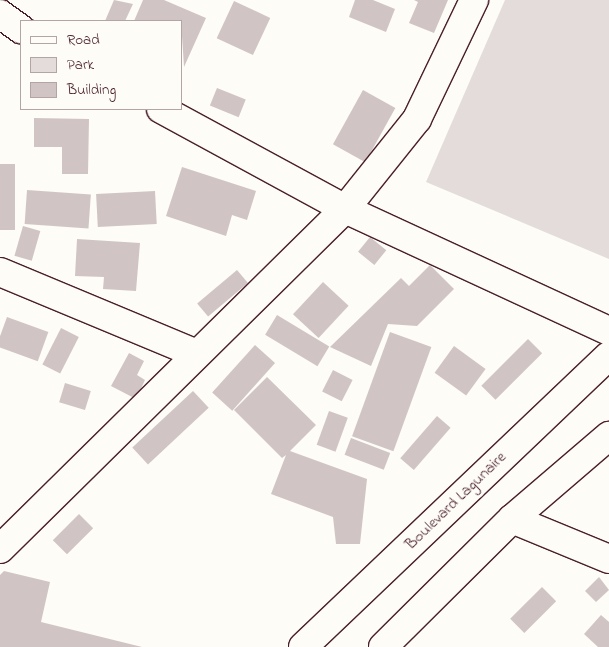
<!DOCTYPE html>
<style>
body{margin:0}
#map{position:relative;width:609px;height:647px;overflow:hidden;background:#fdfcf7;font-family:"Indie Flower",sans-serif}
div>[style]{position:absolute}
.green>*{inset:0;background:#e3dcda}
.building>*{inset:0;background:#d0c5c4;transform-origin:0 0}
.roads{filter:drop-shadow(1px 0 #4a1f2b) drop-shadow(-1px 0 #4a1f2b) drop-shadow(0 1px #4a1f2b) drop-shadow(0 -1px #4a1f2b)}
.minor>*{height:28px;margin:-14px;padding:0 14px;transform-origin:14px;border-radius:14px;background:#fdfcf7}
.secondary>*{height:28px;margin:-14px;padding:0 14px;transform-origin:14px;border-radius:14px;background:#fdfcf7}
span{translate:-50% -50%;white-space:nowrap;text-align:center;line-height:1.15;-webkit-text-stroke:5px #fdfcf7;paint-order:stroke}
.street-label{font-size:16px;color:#4a1f2b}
.legend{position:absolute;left:20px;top:20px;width:162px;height:90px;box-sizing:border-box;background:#fdfcf7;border:1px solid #b5a4a5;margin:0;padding:6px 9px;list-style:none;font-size:15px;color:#4a1f2b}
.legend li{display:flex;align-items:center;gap:10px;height:25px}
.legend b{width:25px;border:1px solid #b5a4a5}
</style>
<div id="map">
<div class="green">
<i style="clip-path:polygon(505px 0,609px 0,609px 259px,426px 182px)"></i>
</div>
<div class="building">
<i style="clip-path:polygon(114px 0,133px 4px,125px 21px,105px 21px)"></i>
<i style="clip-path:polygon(143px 0,164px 0,206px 18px,184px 67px,181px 21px,134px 21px)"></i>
<i style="clip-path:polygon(355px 0,373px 0,395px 9px,386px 32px,349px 17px)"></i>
<i style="clip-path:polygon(414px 0,448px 0,434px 33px,409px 23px,418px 2px)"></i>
<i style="left:234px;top:1px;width:40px;height:41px;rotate:25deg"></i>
<i style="left:217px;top:88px;width:31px;height:19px;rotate:22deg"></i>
<i style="left:363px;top:90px;width:37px;height:62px;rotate:29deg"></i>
<i style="clip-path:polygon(34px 118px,89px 119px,88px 174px,62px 174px,62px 147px,34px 147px)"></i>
<i style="left:0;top:164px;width:15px;height:66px"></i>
<i style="clip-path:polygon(182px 167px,256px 191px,247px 220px,232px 215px,226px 236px,166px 216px)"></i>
<i style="left:27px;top:190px;width:64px;height:34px;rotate:4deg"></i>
<i style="left:155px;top:191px;width:33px;height:59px;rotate:87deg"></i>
<i style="left:23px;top:226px;width:18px;height:31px;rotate:16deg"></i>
<i style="left:370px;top:237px;width:21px;height:19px;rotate:39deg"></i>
<i style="clip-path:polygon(77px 239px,140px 243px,136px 291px,103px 289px,104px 277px,75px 276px)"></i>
<i style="clip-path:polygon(430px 265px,454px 289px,417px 326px,388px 324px,371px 366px,330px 347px,401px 278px,409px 286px)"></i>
<i style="left:237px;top:270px;width:17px;height:52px;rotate:50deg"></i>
<i style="left:323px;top:282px;width:35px;height:44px;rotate:43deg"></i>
<i style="left:277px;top:315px;width:61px;height:23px;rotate:31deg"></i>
<i style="left:7px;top:317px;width:44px;height:31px;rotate:20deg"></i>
<i style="left:61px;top:328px;width:20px;height:41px;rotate:27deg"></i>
<i style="left:390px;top:332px;width:44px;height:111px;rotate:20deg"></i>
<i style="left:528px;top:339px;width:20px;height:66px;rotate:45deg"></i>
<i style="left:255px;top:345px;width:27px;height:64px;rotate:42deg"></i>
<i style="left:454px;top:346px;width:39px;height:33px;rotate:36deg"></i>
<i style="clip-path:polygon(129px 353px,144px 361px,137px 375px,145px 380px,136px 399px,111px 386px)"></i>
<i style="left:333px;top:370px;width:22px;height:24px;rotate:27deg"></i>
<i style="clip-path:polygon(267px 377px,316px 425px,290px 451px,367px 479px,360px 544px,336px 544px,333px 517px,271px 494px,286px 455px,282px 458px,234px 410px)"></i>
<i style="left:65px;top:383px;width:27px;height:20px;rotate:17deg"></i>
<i style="left:193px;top:391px;width:23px;height:83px;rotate:47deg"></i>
<i style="left:329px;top:411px;width:20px;height:36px;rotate:20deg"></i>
<i style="left:437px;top:416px;width:18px;height:56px;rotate:41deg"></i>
<i style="left:351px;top:438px;width:42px;height:18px;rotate:21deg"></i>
<i style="left:79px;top:514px;width:20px;height:37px;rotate:45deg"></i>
<i style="clip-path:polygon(4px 571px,50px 582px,41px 622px,142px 647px,0 647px,0 575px)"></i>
<i style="clip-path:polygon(599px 577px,609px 590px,596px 602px,585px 591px)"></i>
<i style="left:542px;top:587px;width:20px;height:45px;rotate:45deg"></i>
<i style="clip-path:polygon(601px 615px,609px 622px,609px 647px,598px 647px,584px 634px)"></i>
</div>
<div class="roads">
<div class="minor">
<i style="left:0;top:14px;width:26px;rotate:36deg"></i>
<i style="left:161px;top:109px;width:209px;rotate:28.5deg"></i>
<i style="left:345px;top:209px;width:291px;rotate:24.8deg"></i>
<i style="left:0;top:272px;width:213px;rotate:22.6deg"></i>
<i style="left:512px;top:519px;width:105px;rotate:22.4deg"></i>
<i style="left:0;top:549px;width:484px;rotate:-44.6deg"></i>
<i style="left:345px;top:209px;width:115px;rotate:-51.3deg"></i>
<i style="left:417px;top:119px;width:132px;rotate:-64.4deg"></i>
</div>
<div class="secondary">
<i style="left:303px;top:647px;width:422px;rotate:-43.6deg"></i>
<i style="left:383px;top:647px;width:182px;rotate:-44.8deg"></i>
<i style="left:512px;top:519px;width:128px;rotate:-40.6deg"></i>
</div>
</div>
<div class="street-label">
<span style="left:456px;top:501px;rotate:-44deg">Boulevard Lagunaire</span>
</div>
<ul class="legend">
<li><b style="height:6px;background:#fdfcf7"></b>Road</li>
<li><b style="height:14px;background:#e3dcda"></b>Park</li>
<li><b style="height:14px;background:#d0c5c4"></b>Building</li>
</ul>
</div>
